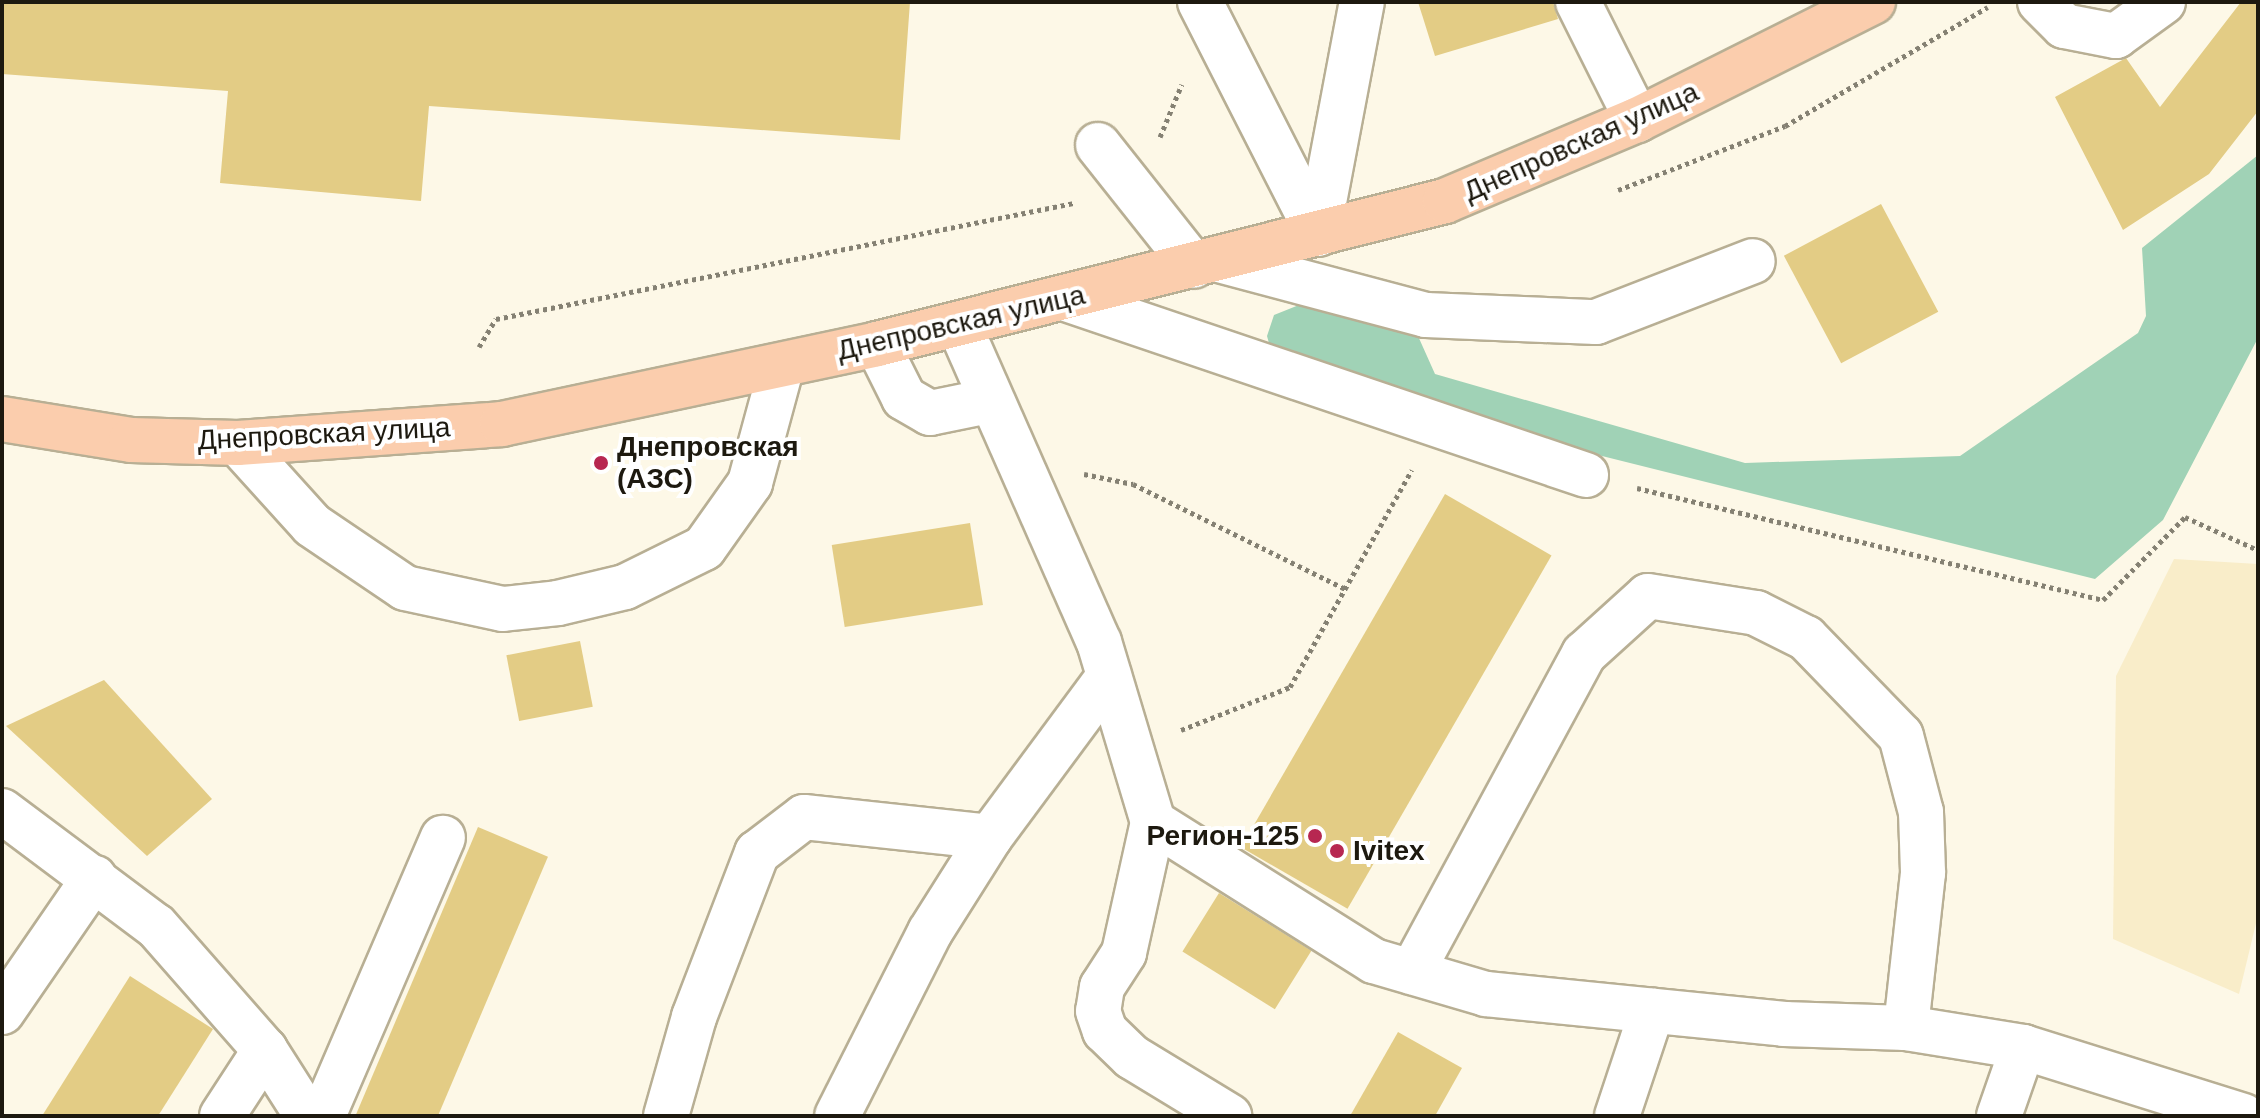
<!DOCTYPE html>
<meta charset="utf-8">
<style>
body{margin:0}
#map{position:relative;width:2260px;height:1118px;overflow:hidden;background:#fdf8e7;font-family:Helvetica,sans-serif}
div>[style]{position:absolute}
.built>*{inset:0;background:#f9edc9}
.green>*{inset:0;background:#a0d2b6}
.building>*{inset:0;background:#e3cc85;transform-origin:0 0}
.path>*{height:5px;margin-top:-2.5px;transform-origin:0;background:repeating-linear-gradient(90deg,#858173 0 4px,transparent 0 8px)}
.roads{filter:drop-shadow(2px 0 #b8af94) drop-shadow(-2px 0 #b8af94) drop-shadow(0 2px #b8af94) drop-shadow(0 -2px #b8af94)}
.minor>*{height:44px;margin:-22px;padding:0 22px;transform-origin:22px;border-radius:22px;background:#fff}
.major>*{height:44px;margin:-22px;padding:0 22px;transform-origin:22px;border-radius:22px;background:#fbcdad}
.dots>*{width:22px;height:22px;translate:-50% -50%;box-sizing:border-box;border:4px solid #fff;border-radius:50%}
span{translate:-50% -50%;white-space:nowrap;text-align:center;line-height:1.15;-webkit-text-stroke:8px #fff;paint-order:stroke}
.street-label{font-size:28px;color:#1d190f}
.poi-label{font-size:28px;color:#1d190f;font-weight:700}
.left{translate:0 -50%;text-align:left}
.right{translate:-100% -50%;text-align:right}
.frame{position:absolute;inset:0;border:4px solid #1d190f;pointer-events:none}
</style>
<div id="map">
<div class="built">
<i style="clip-path:polygon(2174px 559px,2258px 564px,2258px 915px,2239px 994px,2113px 939px,2116px 676px)"></i>
</div>
<div class="green">
<i style="clip-path:polygon(2258px 155px,2258px 338px,2163px 520px,2095px 579px,1478px 425px,1270px 347px,1267px 336px,1274px 315px,1314px 299px,1399px 319px,1418px 336px,1435px 374px,1745px 463px,1960px 456px,2138px 333px,2146px 316px,2142px 248px)"></i>
</div>
<div class="building">
<i style="clip-path:polygon(2px 2px,910px 2px,900px 140px,429px 106px,421px 201px,220px 183px,228px 91px,2px 74px)"></i>
<i style="clip-path:polygon(1418px 2px,1553px 2px,1558px 19px,1435px 56px)"></i>
<i style="clip-path:polygon(2241px 2px,2258px 2px,2258px 111px,2209px 174px,2123px 230px,2055px 97px,2126px 58px,2160px 107px)"></i>
<i style="left:1881px;top:204px;width:122px;height:110px;rotate:62deg"></i>
<i style="left:1445px;top:494px;width:123px;height:408px;rotate:30deg"></i>
<i style="left:970px;top:523px;width:83px;height:140px;rotate:81deg"></i>
<i style="left:580px;top:641px;width:67px;height:75px;rotate:79deg"></i>
<i style="clip-path:polygon(104px 680px,212px 799px,147px 856px,6px 726px)"></i>
<i style="left:478px;top:827px;width:76px;height:315px;rotate:23deg"></i>
<i style="left:1219px;top:893px;width:109px;height:69px;rotate:32deg"></i>
<i style="clip-path:polygon(130px 976px,213px 1029px,158px 1116px,42px 1116px)"></i>
<i style="clip-path:polygon(1398px 1032px,1462px 1068px,1435px 1116px,1350px 1116px)"></i>
</div>
<div class="path">
<i style="left:1160px;top:137px;width:57px;rotate:-67.5deg"></i>
<i style="left:1618px;top:190px;width:179px;rotate:-21deg"></i>
<i style="left:1785px;top:126px;width:235px;rotate:-30.4deg"></i>
<i style="left:479px;top:347px;width:33px;rotate:-59deg"></i>
<i style="left:496px;top:319px;width:590px;rotate:-11.35deg"></i>
<i style="left:1084px;top:474px;width:50px;rotate:11.5deg"></i>
<i style="left:1133px;top:484px;width:237px;rotate:26.3deg"></i>
<i style="left:1637px;top:488px;width:479px;rotate:13.5deg"></i>
<i style="left:2103px;top:600px;width:117px;rotate:-45.3deg"></i>
<i style="left:2185px;top:517px;width:80px;rotate:24.3deg"></i>
<i style="left:1181px;top:730px;width:117px;rotate:-21.5deg"></i>
<i style="left:1290px;top:687px;width:249px;rotate:-60.7deg"></i>
</div>
<div class="roads">
<div class="minor">
<i style="left:1200px;top:2px;width:260px;rotate:63deg"></i>
<i style="left:1578px;top:2px;width:132px;rotate:63.4deg"></i>
<i style="left:2040px;top:2px;width:34px;rotate:45deg"></i>
<i style="left:2064px;top:26px;width:53px;rotate:10.9deg"></i>
<i style="left:2116px;top:36px;width:58px;rotate:-35.9deg"></i>
<i style="left:1098px;top:145px;width:154px;rotate:51.6deg"></i>
<i style="left:1318px;top:234px;width:236px;rotate:-79.3deg"></i>
<i style="left:1219px;top:260px;width:214px;rotate:14.9deg"></i>
<i style="left:1426px;top:315px;width:170px;rotate:2.4deg"></i>
<i style="left:1596px;top:322px;width:168px;rotate:-21.2deg"></i>
<i style="left:1066px;top:299px;width:549px;rotate:18.7deg"></i>
<i style="left:959px;top:325px;width:347px;rotate:66.2deg"></i>
<i style="left:1099px;top:642px;width:188px;rotate:73.3deg"></i>
<i style="left:1153px;top:822px;width:261px;rotate:32.2deg"></i>
<i style="left:1374px;top:961px;width:117px;rotate:16.4deg"></i>
<i style="left:1486px;top:994px;width:300px;rotate:5.7deg"></i>
<i style="left:1784px;top:1024px;width:122px;rotate:1.9deg"></i>
<i style="left:1906px;top:1028px;width:119px;rotate:9.2deg"></i>
<i style="left:2023px;top:1047px;width:231px;rotate:17.4deg"></i>
<i style="left:877px;top:344px;width:60px;rotate:63.4deg"></i>
<i style="left:904px;top:398px;width:30px;rotate:30deg"></i>
<i style="left:930px;top:413px;width:60px;rotate:-11.5deg"></i>
<i style="left:238px;top:443px;width:110px;rotate:47.9deg"></i>
<i style="left:312px;top:525px;width:112px;rotate:34.1deg"></i>
<i style="left:405px;top:588px;width:100px;rotate:12.1deg"></i>
<i style="left:503px;top:609px;width:55px;rotate:-6.2deg"></i>
<i style="left:558px;top:603px;width:69px;rotate:-13.4deg"></i>
<i style="left:625px;top:587px;width:88px;rotate:-26.3deg"></i>
<i style="left:704px;top:548px;width:80px;rotate:-54.7deg"></i>
<i style="left:750px;top:483px;width:122px;rotate:-74.8deg"></i>
<i style="left:2px;top:811px;width:192px;rotate:36.8deg"></i>
<i style="left:156px;top:926px;width:165px;rotate:48.7deg"></i>
<i style="left:265px;top:1050px;width:78px;rotate:57.5deg"></i>
<i style="left:1153px;top:822px;width:134px;rotate:102.5deg"></i>
<i style="left:1124px;top:953px;width:40px;rotate:122.9deg"></i>
<i style="left:1102px;top:987px;width:24px;rotate:99deg"></i>
<i style="left:1098px;top:1011px;width:21px;rotate:71deg"></i>
<i style="left:1105px;top:1031px;width:37px;rotate:44deg"></i>
<i style="left:1132px;top:1057px;width:114px;rotate:31.3deg"></i>
<i style="left:990px;top:837px;width:200px;rotate:-53.5deg"></i>
<i style="left:1412px;top:972px;width:362px;rotate:-61.6deg"></i>
<i style="left:1584px;top:654px;width:86px;rotate:-42.2deg"></i>
<i style="left:1648px;top:596px;width:109px;rotate:8.9deg"></i>
<i style="left:1756px;top:613px;width:56px;rotate:26.6deg"></i>
<i style="left:1806px;top:638px;width:136px;rotate:45.9deg"></i>
<i style="left:1901px;top:736px;width:79px;rotate:75.3deg"></i>
<i style="left:1921px;top:812px;width:61px;rotate:88.1deg"></i>
<i style="left:1923px;top:873px;width:156px;rotate:96.3deg"></i>
<i style="left:2px;top:1012px;width:163px;rotate:-55.5deg"></i>
<i style="left:222px;top:1116px;width:79px;rotate:-56.9deg"></i>
<i style="left:323px;top:1116px;width:303px;rotate:-66.7deg"></i>
<i style="left:666px;top:1116px;width:103px;rotate:-74.2deg"></i>
<i style="left:694px;top:1017px;width:176px;rotate:-69deg"></i>
<i style="left:757px;top:853px;width:59px;rotate:-37.5deg"></i>
<i style="left:804px;top:817px;width:187px;rotate:6.1deg"></i>
<i style="left:990px;top:837px;width:112px;rotate:122.3deg"></i>
<i style="left:930px;top:932px;width:206px;rotate:116.8deg"></i>
<i style="left:1617px;top:1116px;width:111px;rotate:-71.6deg"></i>
<i style="left:1999px;top:1116px;width:73px;rotate:-70.8deg"></i>
</div>
<div class="major">
<i style="left:2px;top:419px;width:131px;rotate:9.2deg"></i>
<i style="left:131px;top:440px;width:107px;rotate:1.6deg"></i>
<i style="left:238px;top:443px;width:265px;rotate:-4.1deg"></i>
<i style="left:502px;top:424px;width:383px;rotate:-12deg"></i>
<i style="left:877px;top:344px;width:586px;rotate:-14.13deg"></i>
<i style="left:1445px;top:201px;width:208px;rotate:-22.9deg"></i>
<i style="left:1637px;top:120px;width:264px;rotate:-26.6deg"></i>
</div>
</div>
<div class="dots">
<i style="left:601px;top:463px;background:#b72751"></i>
<i style="left:1315px;top:836px;background:#b72751"></i>
<i style="left:1337px;top:851px;background:#b72751"></i>
</div>
<div class="street-label">
<span style="left:1581px;top:142px;rotate:-24deg">Днепровская улица</span>
<span style="left:961px;top:323px;rotate:-13deg">Днепровская улица</span>
<span style="left:324px;top:434px;rotate:-3deg">Днепровская улица</span>
</div>
<div class="poi-label">
<span class="left" style="left:617px;top:463px">Днепровская<br>(АЗС)</span>
<span class="right" style="left:1299px;top:836px">Регион-125</span>
<span class="left" style="left:1353px;top:851px">Ivitex</span>
</div>
<div class="frame"></div>
</div>
